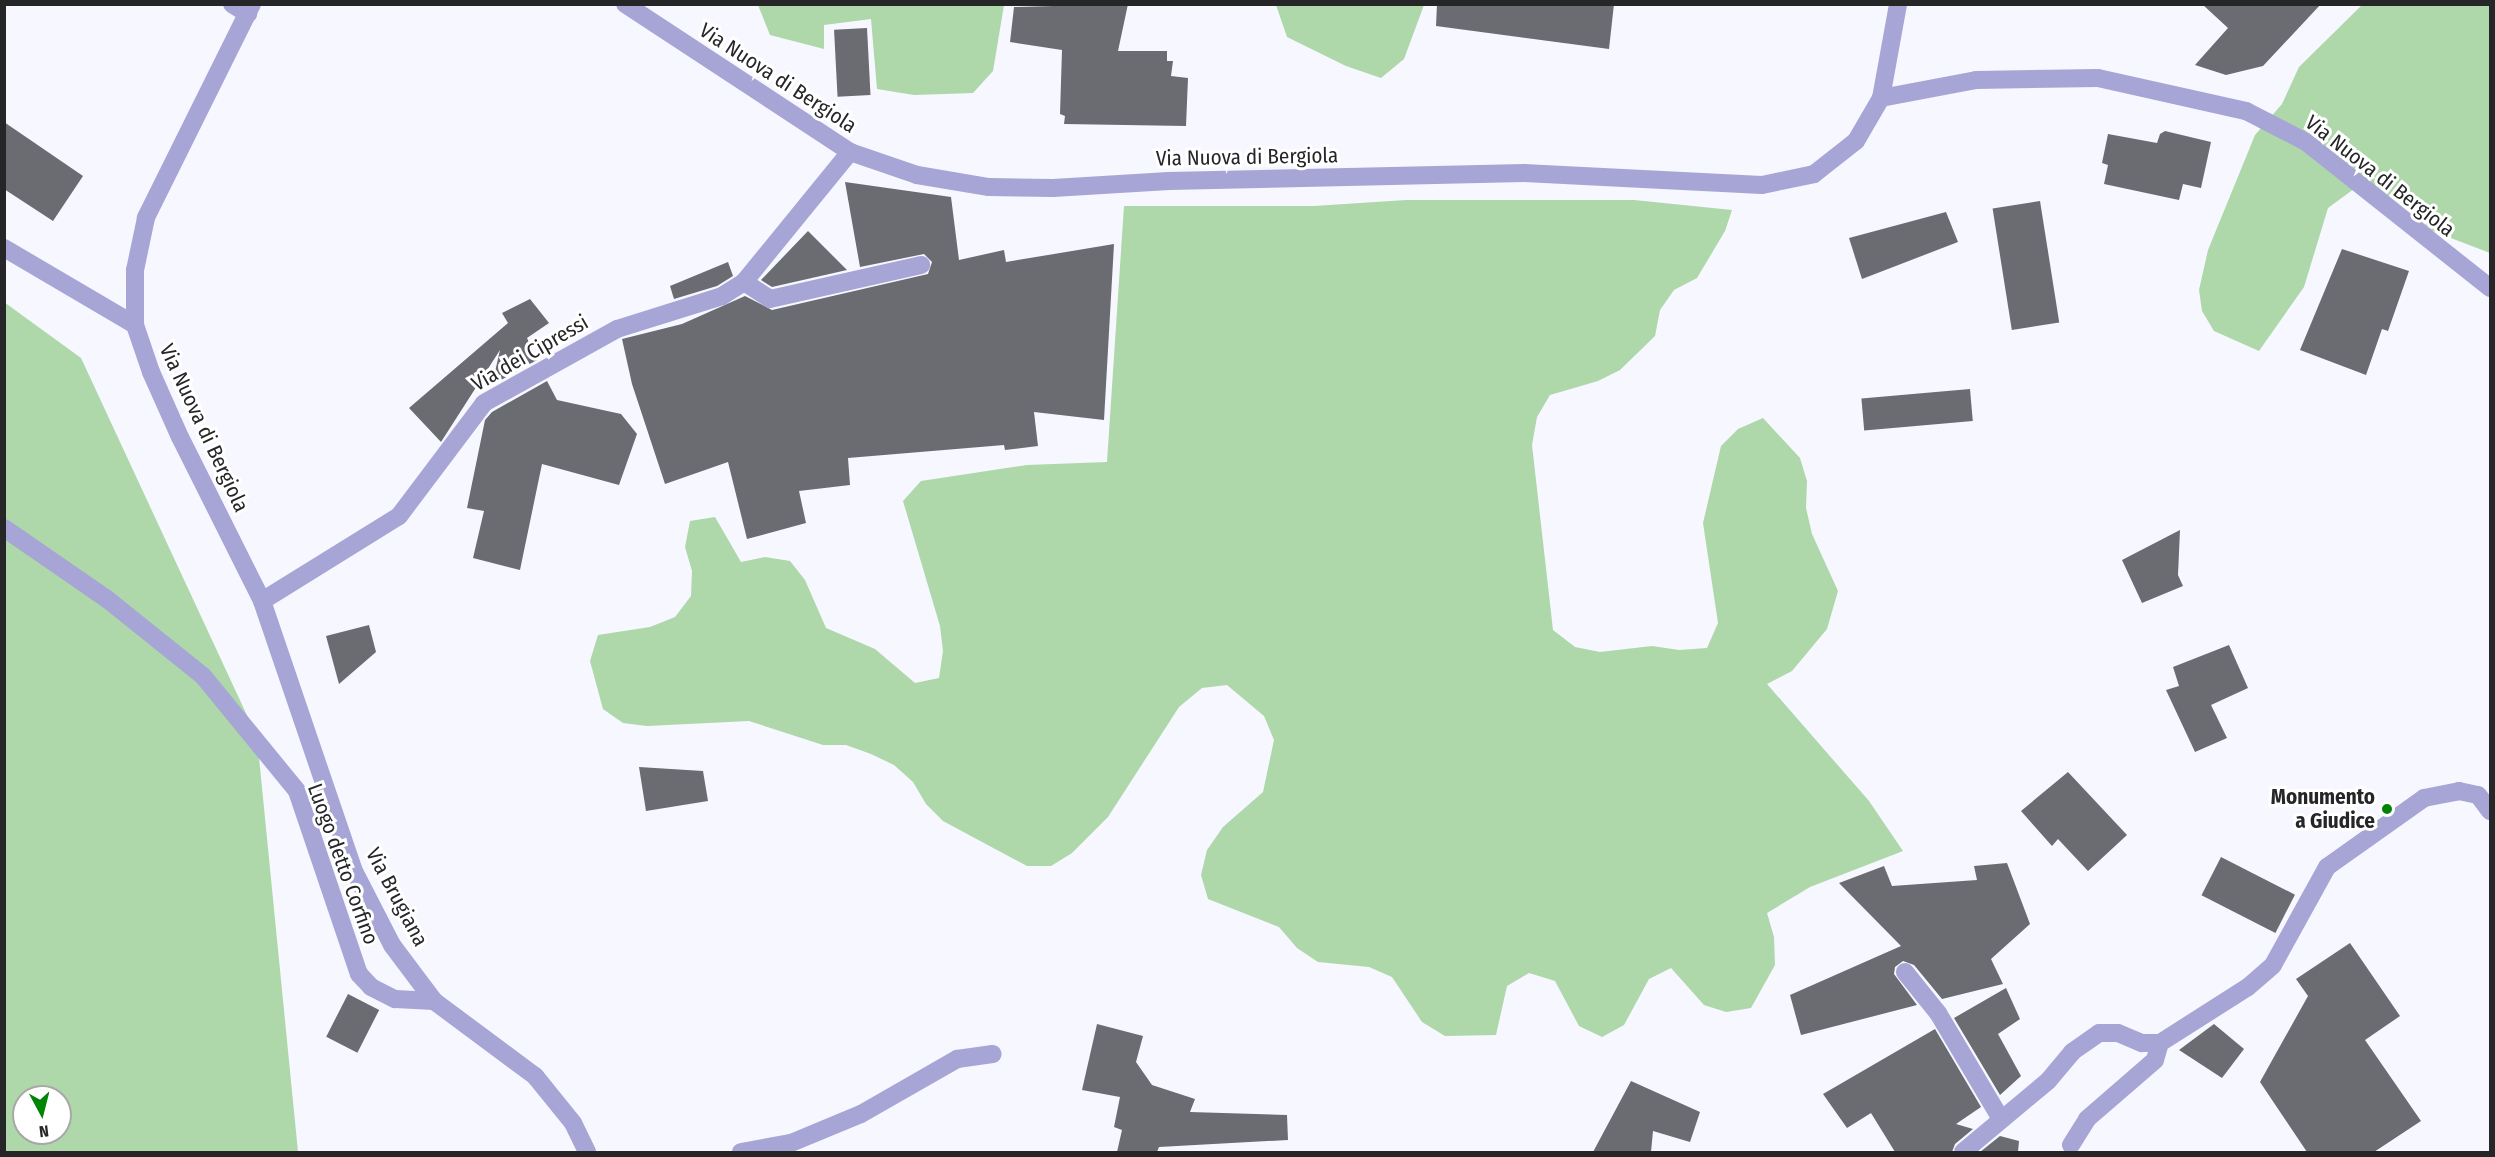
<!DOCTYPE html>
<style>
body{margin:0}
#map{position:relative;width:2495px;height:1157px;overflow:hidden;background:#f6f7ff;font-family:"Fira Sans Condensed",sans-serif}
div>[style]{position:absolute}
.green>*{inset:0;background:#aed7aa}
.building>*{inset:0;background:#6b6b72;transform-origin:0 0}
.lane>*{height:18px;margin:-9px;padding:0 9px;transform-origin:9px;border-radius:9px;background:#a7a5d5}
.street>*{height:18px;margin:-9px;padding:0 9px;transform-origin:9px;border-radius:9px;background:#a7a5d5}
.dots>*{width:16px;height:16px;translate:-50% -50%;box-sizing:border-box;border:3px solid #fff;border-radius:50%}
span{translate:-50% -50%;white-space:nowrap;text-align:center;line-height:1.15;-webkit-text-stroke:6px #fff;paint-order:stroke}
.street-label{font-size:21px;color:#262629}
.poi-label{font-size:21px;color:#262629;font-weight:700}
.right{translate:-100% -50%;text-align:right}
.frame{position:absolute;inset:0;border:6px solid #262629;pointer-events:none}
.north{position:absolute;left:12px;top:1085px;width:60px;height:60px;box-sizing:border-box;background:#fff;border:2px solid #a8a8a9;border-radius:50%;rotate:173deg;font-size:16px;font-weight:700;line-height:24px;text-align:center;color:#262629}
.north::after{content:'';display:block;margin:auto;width:21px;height:27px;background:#008404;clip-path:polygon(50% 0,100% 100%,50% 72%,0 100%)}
</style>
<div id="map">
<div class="green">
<i style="clip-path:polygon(758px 5px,1004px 5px,993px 71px,973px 93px,914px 95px,877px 89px,871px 19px,824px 25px,824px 49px,770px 35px)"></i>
<i style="clip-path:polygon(1276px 5px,1276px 4px,1424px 5px,1404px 59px,1381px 78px,1346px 66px,1287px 37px)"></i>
<i style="clip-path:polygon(2362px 5px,2490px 5px,2490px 253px,2430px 230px,2399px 201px,2362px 183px,2328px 208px,2304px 287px,2259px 351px,2214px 331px,2202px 311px,2199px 290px,2208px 250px,2255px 135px,2282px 104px,2299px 67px)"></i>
<i style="clip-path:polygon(1406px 200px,1634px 200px,1732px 210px,1725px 231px,1697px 278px,1674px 290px,1660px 310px,1655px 336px,1620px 370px,1598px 381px,1550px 395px,1537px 417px,1532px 445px,1553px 630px,1575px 647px,1600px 652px,1652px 646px,1679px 650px,1707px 648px,1718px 623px,1703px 523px,1721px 446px,1738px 429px,1763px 418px,1800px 458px,1807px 481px,1806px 508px,1812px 534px,1838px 591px,1827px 629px,1792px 671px,1767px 684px,1869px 801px,1903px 851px,1810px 887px,1767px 913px,1774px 937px,1775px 965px,1751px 1008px,1726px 1012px,1704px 1005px,1671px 968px,1649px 979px,1624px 1025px,1602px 1037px,1579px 1026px,1555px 981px,1529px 973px,1507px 986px,1496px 1035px,1445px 1036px,1422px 1022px,1392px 977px,1369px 967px,1318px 962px,1297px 948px,1279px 927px,1208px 899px,1201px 875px,1207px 850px,1223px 827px,1263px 792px,1274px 740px,1264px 716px,1227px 685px,1202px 688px,1179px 707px,1108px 817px,1072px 853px,1051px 866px,1027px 866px,943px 821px,926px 804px,913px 782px,894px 765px,871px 754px,846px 745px,823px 745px,749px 721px,647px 726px,623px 723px,603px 709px,590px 661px,598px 635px,650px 627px,675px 617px,691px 596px,692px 571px,685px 547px,690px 521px,715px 517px,741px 562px,765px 557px,790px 561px,805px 580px,826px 628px,875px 649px,915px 683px,939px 678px,943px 651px,940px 626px,903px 501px,921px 481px,1027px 465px,1107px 462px,1124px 206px,1314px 206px)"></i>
<i style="clip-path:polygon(evenodd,4px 302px,81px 358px,257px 737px,298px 1152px,5px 1152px,4px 302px,24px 1097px,60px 1097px,60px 1133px,24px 1133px,24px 1097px)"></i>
</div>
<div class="building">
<i style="clip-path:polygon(1128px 4px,1118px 51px,1167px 51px,1167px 61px,1173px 61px,1171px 76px,1188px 78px,1186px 126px,1064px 124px,1065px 116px,1060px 114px,1062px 50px,1010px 42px,1014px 7px)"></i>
<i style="clip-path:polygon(1437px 4px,1614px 4px,1609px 49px,1436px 26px)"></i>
<i style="clip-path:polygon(2202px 4px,2321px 4px,2263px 66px,2226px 75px,2195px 65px,2228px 28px)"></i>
<i style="left:867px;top:28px;width:67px;height:33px;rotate:87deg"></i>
<i style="clip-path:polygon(4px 122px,83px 176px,53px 221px,4px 189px)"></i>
<i style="clip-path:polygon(2165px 131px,2211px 142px,2201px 188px,2183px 184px,2179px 200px,2104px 184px,2108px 165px,2102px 163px,2108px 134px,2157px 143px,2160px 134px)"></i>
<i style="clip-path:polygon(845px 182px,951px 197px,959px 260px,1004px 250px,1006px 262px,1114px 244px,1104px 420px,1034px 412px,1038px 446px,1005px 450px,1004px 445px,848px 458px,850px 485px,799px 491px,806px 523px,747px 539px,728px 462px,665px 484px,632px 384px,622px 339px,682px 324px,745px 296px,772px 310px,928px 274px,932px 262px,924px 254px,860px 267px)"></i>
<i style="left:2040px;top:201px;width:123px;height:48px;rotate:81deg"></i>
<i style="clip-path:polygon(1946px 212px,1958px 242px,1862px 279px,1849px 238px)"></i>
<i style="clip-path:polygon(808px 231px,847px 270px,772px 287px,761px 280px)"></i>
<i style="clip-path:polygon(2342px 249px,2409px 271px,2388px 331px,2382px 329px,2366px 375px,2300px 350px)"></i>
<i style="clip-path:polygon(728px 262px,733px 276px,717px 286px,674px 299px,670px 286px)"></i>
<i style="clip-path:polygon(530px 299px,549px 323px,527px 338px,537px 360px,492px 385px,500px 350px,441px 442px,409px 408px,508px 323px,502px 313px)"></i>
<i style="clip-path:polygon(547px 381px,557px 400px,621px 414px,637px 434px,619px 485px,542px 464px,520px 570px,473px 558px,484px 511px,467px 508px,485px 420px,492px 412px)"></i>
<i style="left:1970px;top:389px;width:32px;height:109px;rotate:85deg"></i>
<i style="clip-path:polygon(2180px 530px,2178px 575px,2183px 586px,2142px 603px,2122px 560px)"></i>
<i style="clip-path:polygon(369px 625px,376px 652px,339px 684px,326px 636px)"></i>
<i style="clip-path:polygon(2229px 645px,2248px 688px,2211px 705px,2227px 738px,2195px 752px,2166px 690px,2179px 686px,2173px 667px)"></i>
<i style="clip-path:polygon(639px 767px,703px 771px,708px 801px,646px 811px)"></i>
<i style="clip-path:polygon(2068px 772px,2127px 835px,2088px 871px,2058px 839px,2052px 846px,2021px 811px)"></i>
<i style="left:2221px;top:857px;width:83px;height:43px;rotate:27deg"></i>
<i style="clip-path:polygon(2007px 863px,2030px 924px,1991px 959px,2003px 984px,1942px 999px,1914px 965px,1903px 961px,1895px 967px,1894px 974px,1917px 1005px,1801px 1035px,1790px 995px,1901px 946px,1839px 883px,1884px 866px,1892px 886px,1977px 880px,1974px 866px)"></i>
<i style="clip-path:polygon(2350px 943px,2400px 1016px,2365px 1040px,2421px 1121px,2374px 1152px,2307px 1152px,2260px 1082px,2308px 996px,2296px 979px)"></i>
<i style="clip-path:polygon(2006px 988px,2020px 1019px,1998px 1034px,2021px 1076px,2000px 1095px,1954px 1018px)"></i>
<i style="left:348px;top:994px;width:35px;height:48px;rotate:27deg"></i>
<i style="clip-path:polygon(1097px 1024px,1143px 1036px,1136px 1062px,1152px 1085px,1195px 1099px,1190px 1112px,1287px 1115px,1288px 1140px,1159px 1147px,1157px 1152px,1117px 1152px,1122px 1130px,1114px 1127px,1120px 1097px,1082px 1090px)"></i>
<i style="clip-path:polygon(2214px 1024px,2244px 1049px,2222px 1078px,2179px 1050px)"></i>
<i style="clip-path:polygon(1935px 1029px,1981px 1107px,1956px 1124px,1973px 1129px,1955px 1144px,1952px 1152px,1895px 1152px,1871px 1113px,1847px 1128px,1823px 1094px)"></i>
<i style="clip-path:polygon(1631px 1081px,1700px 1112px,1690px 1142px,1653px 1131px,1651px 1152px,1593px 1152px)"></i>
<i style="clip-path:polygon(2000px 1136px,2019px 1141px,2018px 1152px,1980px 1152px)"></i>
</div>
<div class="lane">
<i style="left:232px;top:4px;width:19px;rotate:32deg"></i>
<i style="left:4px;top:248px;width:152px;rotate:30.4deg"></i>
<i style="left:2071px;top:1145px;width:31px;rotate:-58deg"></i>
<i style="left:2087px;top:1119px;width:90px;rotate:-40.9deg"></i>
<i style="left:2155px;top:1060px;width:18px;rotate:-74deg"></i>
</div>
<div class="street">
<i style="left:252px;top:4px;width:239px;rotate:116.4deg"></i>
<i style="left:146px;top:218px;width:53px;rotate:101.9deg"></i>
<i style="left:135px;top:270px;width:55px;rotate:90deg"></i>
<i style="left:135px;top:325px;width:50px;rotate:71.2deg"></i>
<i style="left:151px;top:372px;width:71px;rotate:66deg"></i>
<i style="left:180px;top:437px;width:183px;rotate:63.4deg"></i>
<i style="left:262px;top:601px;width:283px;rotate:71.2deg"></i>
<i style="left:353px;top:869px;width:85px;rotate:62.8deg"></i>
<i style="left:392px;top:945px;width:70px;rotate:53.1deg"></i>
<i style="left:434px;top:1001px;width:126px;rotate:36.6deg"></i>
<i style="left:535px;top:1076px;width:60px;rotate:51deg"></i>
<i style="left:573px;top:1123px;width:32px;rotate:64deg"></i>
<i style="left:625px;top:4px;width:269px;rotate:33.3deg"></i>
<i style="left:850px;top:152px;width:71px;rotate:18.9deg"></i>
<i style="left:917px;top:175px;width:73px;rotate:9.5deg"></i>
<i style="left:989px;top:187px;width:64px;rotate:0.9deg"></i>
<i style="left:1053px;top:188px;width:116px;rotate:-3.5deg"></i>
<i style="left:1169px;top:181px;width:355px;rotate:-1.3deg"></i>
<i style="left:1524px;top:173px;width:238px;rotate:2.9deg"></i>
<i style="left:1762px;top:185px;width:53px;rotate:-11.9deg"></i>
<i style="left:1814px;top:174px;width:53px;rotate:-38.2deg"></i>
<i style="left:1856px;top:141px;width:50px;rotate:-59.8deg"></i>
<i style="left:1881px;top:98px;width:96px;rotate:-79.7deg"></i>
<i style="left:1881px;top:98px;width:97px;rotate:-10.7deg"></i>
<i style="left:1976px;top:80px;width:122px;rotate:-0.9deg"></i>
<i style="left:2098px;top:78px;width:152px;rotate:12.6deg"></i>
<i style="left:2246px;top:111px;width:68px;rotate:27.3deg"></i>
<i style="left:2306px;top:142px;width:235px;rotate:38.4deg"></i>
<i style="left:744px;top:282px;width:31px;rotate:33deg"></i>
<i style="left:770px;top:299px;width:155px;rotate:-12.7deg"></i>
<i style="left:4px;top:528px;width:125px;rotate:34.6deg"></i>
<i style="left:107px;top:599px;width:123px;rotate:38.7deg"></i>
<i style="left:203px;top:676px;width:149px;rotate:50.7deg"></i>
<i style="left:297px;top:791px;width:193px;rotate:71.3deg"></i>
<i style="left:359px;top:974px;width:18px;rotate:47deg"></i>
<i style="left:371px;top:987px;width:27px;rotate:27deg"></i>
<i style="left:395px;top:999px;width:39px;rotate:3deg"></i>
<i style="left:262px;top:601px;width:161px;rotate:-31.8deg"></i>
<i style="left:399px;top:516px;width:141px;rotate:-53deg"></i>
<i style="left:484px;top:403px;width:152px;rotate:-29.1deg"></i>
<i style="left:617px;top:329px;width:110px;rotate:-17.4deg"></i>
<i style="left:722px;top:296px;width:26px;rotate:-32deg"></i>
<i style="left:744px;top:282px;width:168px;rotate:-50.8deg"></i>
<i style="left:1905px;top:972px;width:53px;rotate:51.2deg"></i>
<i style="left:1938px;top:1013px;width:123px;rotate:59.3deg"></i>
<i style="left:741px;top:1152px;width:51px;rotate:-10.2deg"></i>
<i style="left:791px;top:1143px;width:76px;rotate:-22.5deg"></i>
<i style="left:861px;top:1114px;width:111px;rotate:-29.8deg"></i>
<i style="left:957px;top:1059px;width:36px;rotate:-8deg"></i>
<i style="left:1963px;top:1152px;width:111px;rotate:-39.9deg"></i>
<i style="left:2048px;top:1081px;width:38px;rotate:-50deg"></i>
<i style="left:2072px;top:1052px;width:33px;rotate:-35deg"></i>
<i style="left:2099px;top:1033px;width:19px"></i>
<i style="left:2118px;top:1033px;width:26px;rotate:23deg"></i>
<i style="left:2142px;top:1043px;width:18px"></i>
<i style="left:2160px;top:1043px;width:104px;rotate:-32.5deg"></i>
<i style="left:2248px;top:987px;width:33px;rotate:-41deg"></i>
<i style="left:2273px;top:965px;width:112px;rotate:-61.1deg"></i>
<i style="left:2327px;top:867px;width:119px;rotate:-35.4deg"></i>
<i style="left:2424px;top:798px;width:36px;rotate:-11deg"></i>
<i style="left:2459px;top:791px;width:19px;rotate:12deg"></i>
<i style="left:2478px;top:795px;width:20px;rotate:53deg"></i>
</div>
<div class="dots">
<i style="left:2387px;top:809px;background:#008404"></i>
</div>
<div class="street-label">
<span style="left:778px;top:78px;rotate:33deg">Via Nuova di Bergiola</span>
<span style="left:1247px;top:157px;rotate:-1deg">Via Nuova di Bergiola</span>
<span style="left:2380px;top:176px;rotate:38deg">Via Nuova di Bergiola</span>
<span style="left:530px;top:353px;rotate:-30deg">Via dei Cipressi</span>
<span style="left:204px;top:428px;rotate:65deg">Via Nuova di Bergiola</span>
<span style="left:343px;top:864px;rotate:70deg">Luogo detto Corfino</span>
<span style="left:397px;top:897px;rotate:62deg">Via Brugiana</span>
</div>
<div class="poi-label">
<span class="right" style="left:2375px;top:809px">Monumento<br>a Giudice</span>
</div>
<div class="frame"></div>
<div class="north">N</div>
</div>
